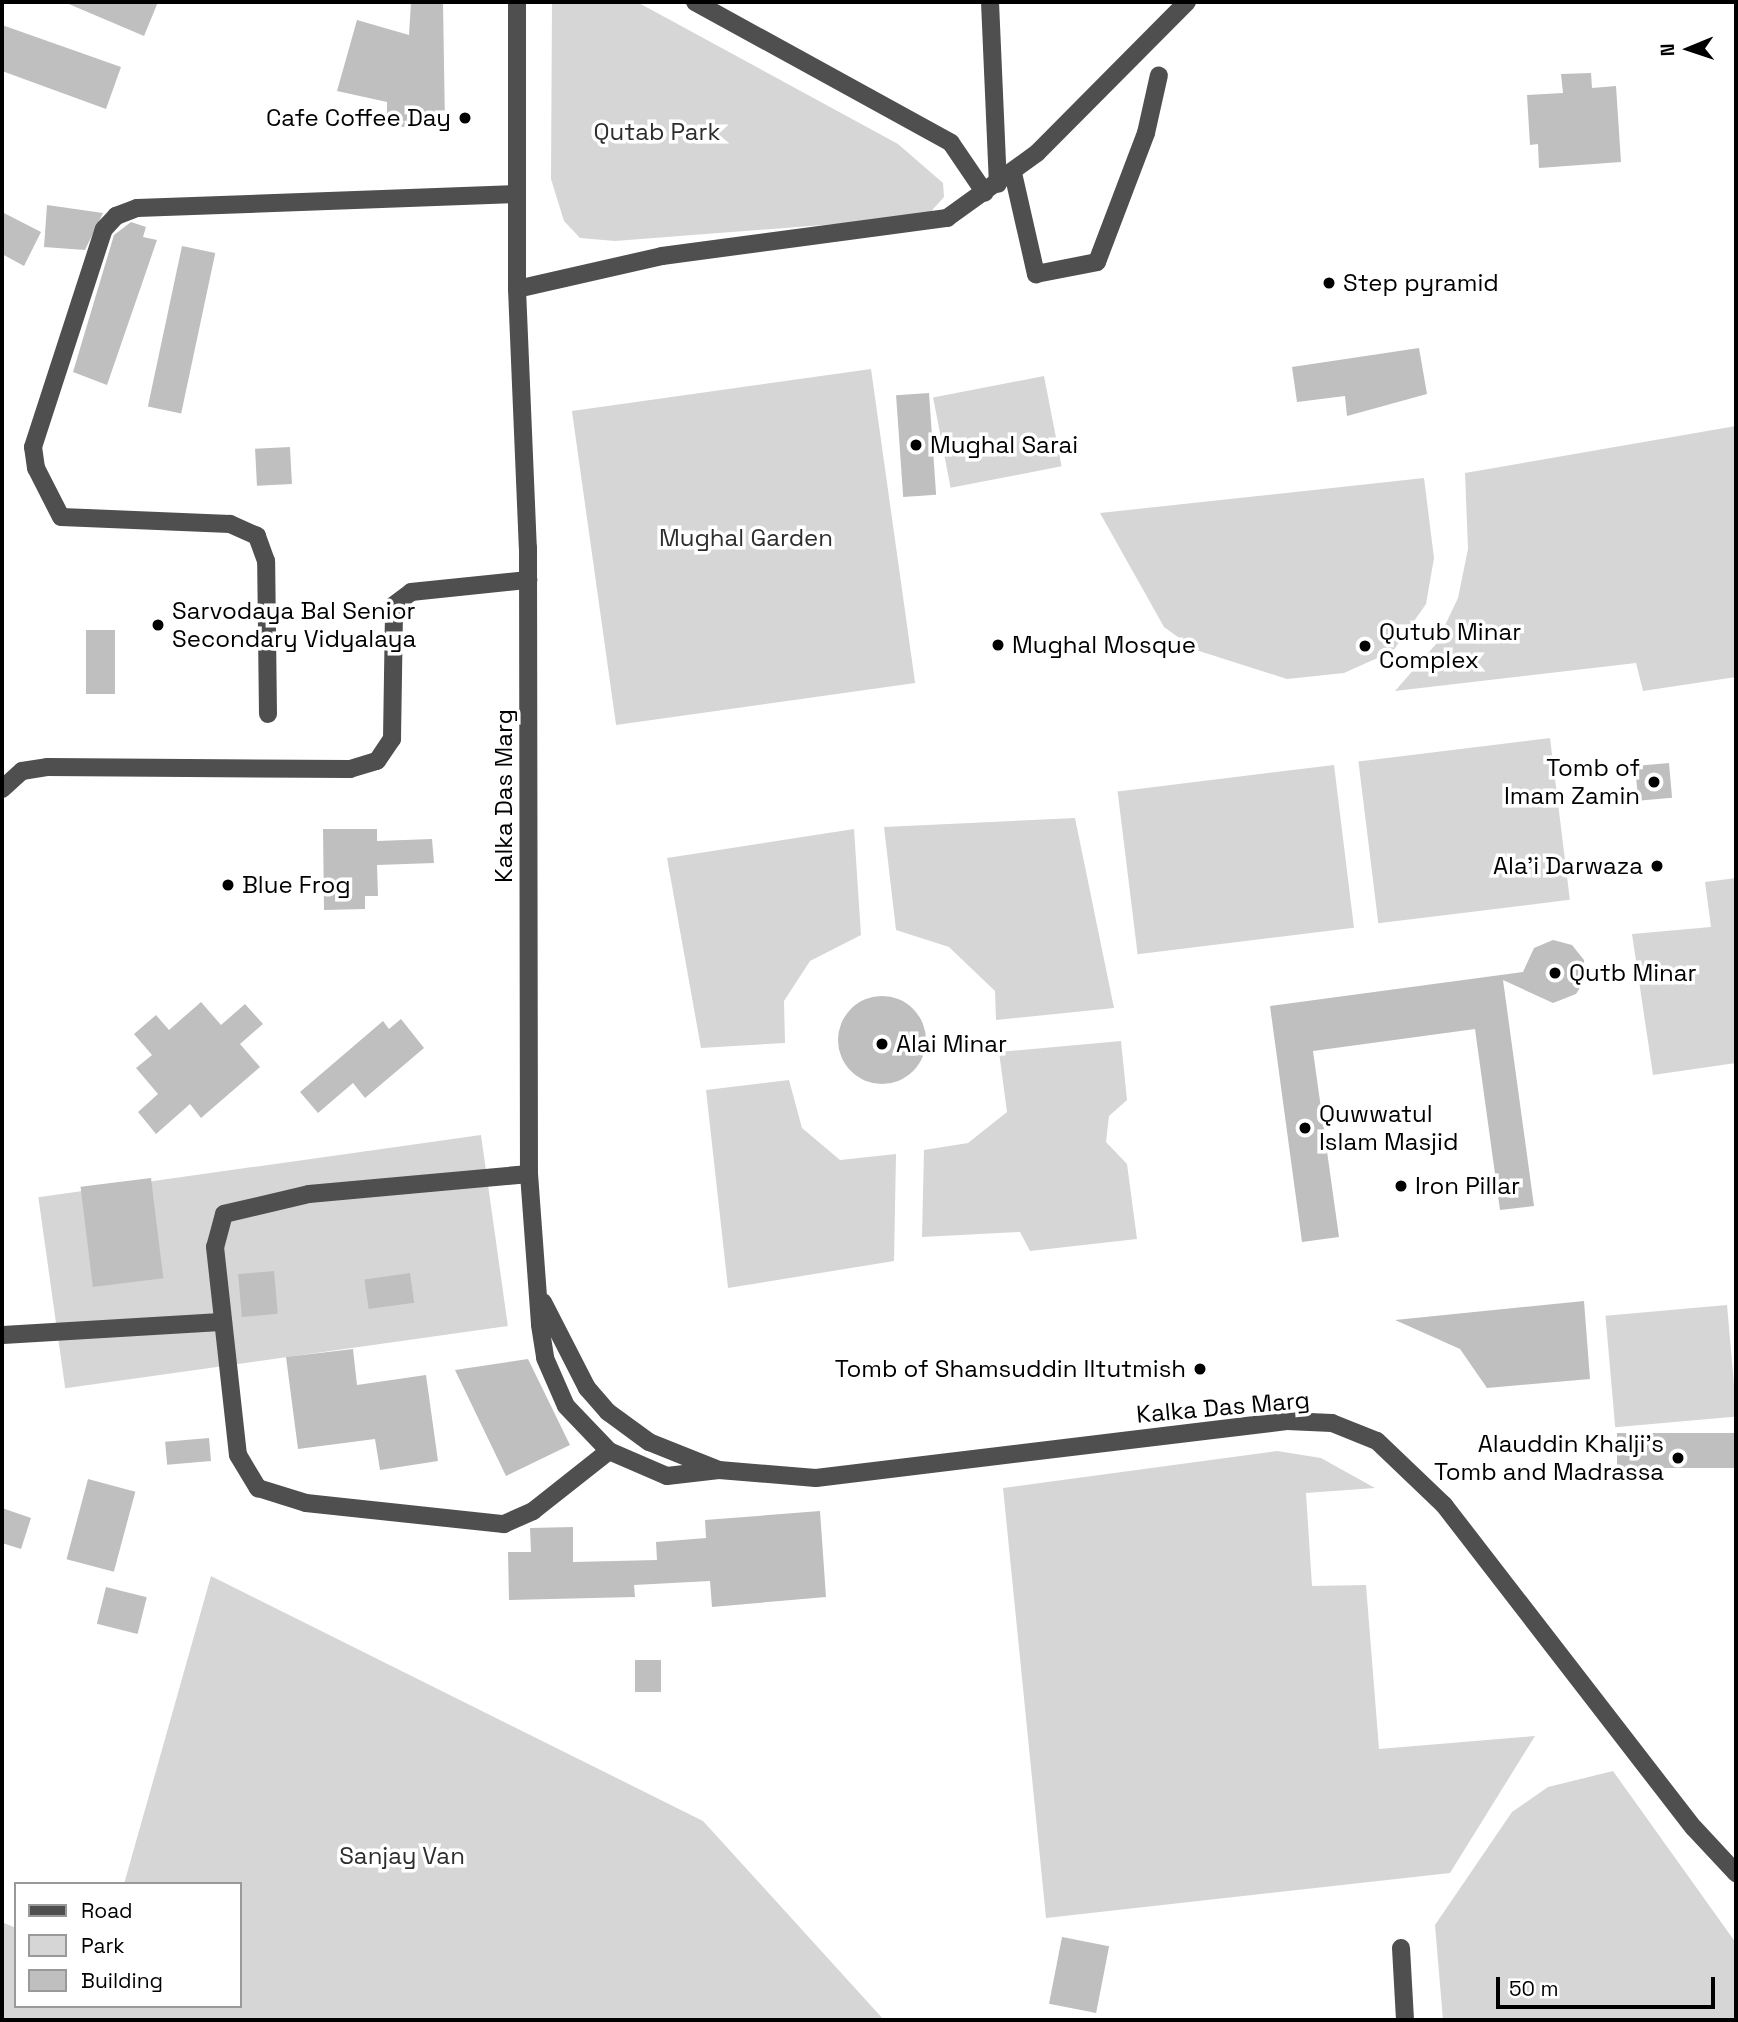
<!DOCTYPE html>
<style>
body{margin:0}
#map{position:relative;width:1738px;height:2022px;overflow:hidden;background:#fff;font-family:"Space Grotesk",sans-serif}
div>[style]{position:absolute}
.green>*{inset:0;background:#d6d6d6;transform-origin:0 0}
.building>*{inset:0;background:#bfbfbf;transform-origin:0 0}
.round{border-radius:50%}
.minor>*{height:18px;margin:-9px;padding:0 9px;transform-origin:9px;border-radius:9px;background:#4f4f4f}
.dots>*{width:19px;height:19px;translate:-50% -50%;box-sizing:border-box;border:4px solid #fff;border-radius:50%}
span{translate:-50% -50%;white-space:nowrap;text-align:center;line-height:1.15;-webkit-text-stroke:7px #fff;paint-order:stroke}
.poi-label{font-size:24px;color:#000}
.right{translate:-100% -50%;text-align:right}
.left{translate:0 -50%;text-align:left}
.park-label{font-size:24px;color:#2d2d2d}
.street-label{font-size:24px;color:#000}
.frame{position:absolute;inset:0;border:4px solid #000;pointer-events:none}
.legend{position:absolute;left:14px;top:1882px;width:228px;height:126px;box-sizing:border-box;background:#fff;border:2px solid #999;margin:0;padding:9px 12px;list-style:none;font-size:21px;color:#000}
.legend li{display:flex;align-items:center;gap:14px;height:35px}
.legend b{width:35px;border:2px solid #999}
.north{position:absolute;left:1654px;top:14px;width:70px;height:70px;-webkit-text-stroke:5px #fff;paint-order:stroke;rotate:268deg;font-size:19px;font-weight:700;line-height:28px;text-align:center;color:#000}
.north::after{content:'';display:block;margin:auto;width:24px;height:32px;background:#000;clip-path:polygon(50% 0,100% 100%,50% 72%,0 100%)}
.scale{position:absolute;left:1496px;top:1977px;width:219px;height:32px;box-sizing:border-box;border:4px solid #000;border-top:0;padding-left:9px;font-size:21px;line-height:24px;white-space:nowrap;color:#000;-webkit-text-stroke:5px #fff;paint-order:stroke}
</style>
<div id="map">
<div class="green">
<i style="clip-path:polygon(552px 2px,637px 2px,898px 144px,943px 183px,944px 197px,926px 217px,615px 241px,580px 238px,564px 221px,551px 179px)"></i>
<i style="left:871px;top:369px;width:317px;height:302px;rotate:82deg"></i>
<i style="left:1044px;top:376px;width:92px;height:113px;rotate:79deg"></i>
<i style="clip-path:polygon(1736px 426px,1736px 677px,1643px 691px,1636px 663px,1395px 691px,1436px 644px,1458px 598px,1468px 549px,1465px 473px)"></i>
<i style="clip-path:polygon(1424px 478px,1434px 558px,1426px 604px,1393px 651px,1344px 673px,1287px 679px,1196px 650px,1164px 627px,1100px 513px)"></i>
<i style="left:1550px;top:738px;width:163px;height:193px;rotate:83deg"></i>
<i style="left:1334px;top:765px;width:164px;height:218px;rotate:83deg"></i>
<i style="clip-path:polygon(1075px 818px,1114px 1008px,996px 1020px,995px 991px,949px 947px,896px 930px,884px 827px)"></i>
<i style="clip-path:polygon(854px 829px,861px 935px,810px 961px,784px 1001px,785px 1043px,701px 1048px,667px 858px)"></i>
<i style="clip-path:polygon(1736px 878px,1736px 1063px,1653px 1075px,1632px 934px,1711px 927px,1705px 882px)"></i>
<i style="clip-path:polygon(1121px 1041px,1127px 1100px,1109px 1116px,1106px 1142px,1127px 1164px,1137px 1239px,1030px 1251px,1020px 1232px,922px 1237px,924px 1150px,968px 1143px,1007px 1112px,999px 1052px)"></i>
<i style="clip-path:polygon(789px 1080px,802px 1128px,840px 1160px,896px 1154px,894px 1261px,728px 1288px,706px 1090px)"></i>
<i style="left:481px;top:1135px;width:193px;height:447px;rotate:82deg"></i>
<i style="left:1727px;top:1305px;width:112px;height:122px;rotate:85deg"></i>
<i style="clip-path:polygon(1277px 1451px,1321px 1458px,1375px 1488px,1306px 1493px,1312px 1586px,1366px 1585px,1379px 1749px,1535px 1736px,1450px 1873px,1046px 1918px,1003px 1488px)"></i>
<i style="clip-path:polygon(211px 1576px,703px 1821px,884px 2020px,2px 2020px,2px 1922px,16px 1928px,16px 2006px,240px 2006px,240px 1884px,124px 1884px)"></i>
<i style="clip-path:polygon(1613px 1771px,1736px 1943px,1736px 2020px,1443px 2020px,1435px 1925px,1512px 1812px,1548px 1787px)"></i>
</div>
<div class="building">
<i style="clip-path:polygon(64px 2px,158px 2px,144px 36px)"></i>
<i style="clip-path:polygon(411px 2px,443px 2px,445px 126px,387px 127px,387px 102px,337px 91px,357px 20px,409px 35px)"></i>
<i style="clip-path:polygon(2px 25px,121px 67px,106px 109px,2px 71px)"></i>
<i style="clip-path:polygon(1591px 73px,1592px 88px,1616px 86px,1621px 162px,1539px 168px,1538px 144px,1530px 145px,1527px 95px,1563px 93px,1561px 74px)"></i>
<i style="clip-path:polygon(47px 205px,103px 213px,85px 250px,44px 247px)"></i>
<i style="clip-path:polygon(2px 212px,41px 232px,24px 266px,2px 254px)"></i>
<i style="clip-path:polygon(131px 222px,146px 227px,143px 237px,157px 240px,107px 385px,73px 372px,114px 235px)"></i>
<i style="left:182px;top:246px;width:34px;height:164px;rotate:12deg"></i>
<i style="clip-path:polygon(1419px 348px,1427px 394px,1347px 416px,1345px 396px,1297px 402px,1292px 367px)"></i>
<i style="left:929px;top:393px;width:102px;height:33px;rotate:86deg"></i>
<i style="left:290px;top:447px;width:37px;height:35px;rotate:87deg"></i>
<i style="left:86px;top:630px;width:29px;height:64px"></i>
<i style="left:1669px;top:763px;width:35px;height:34px;rotate:85deg"></i>
<i style="clip-path:polygon(323px 829px,377px 829px,377px 841px,432px 839px,434px 863px,377px 865px,378px 896px,365px 896px,365px 909px,324px 910px)"></i>
<i style="clip-path:polygon(1553px 940px,1572px 945px,1584px 960px,1585px 980px,1576px 994px,1553px 1003px,1503px 980px,1534px 1206px,1500px 1210px,1475px 1029px,1313px 1051px,1339px 1237px,1302px 1242px,1270px 1006px,1523px 972px,1534px 948px)"></i>
<i class="round" style="left:838px;top:996px;width:88px;height:88px"></i>
<i style="clip-path:polygon(201px 1002px,221px 1025px,245px 1004px,263px 1024px,240px 1044px,260px 1067px,201px 1118px,190px 1104px,156px 1134px,138px 1112px,158px 1094px,136px 1068px,152px 1055px,134px 1034px,156px 1015px,169px 1030px)"></i>
<i style="clip-path:polygon(401px 1019px,424px 1048px,365px 1098px,353px 1083px,318px 1113px,300px 1092px,383px 1021px,389px 1029px)"></i>
<i style="left:151px;top:1178px;width:101px;height:71px;rotate:83deg"></i>
<i style="left:274px;top:1271px;width:43px;height:36px;rotate:85deg"></i>
<i style="left:410px;top:1273px;width:30px;height:46px;rotate:82deg"></i>
<i style="clip-path:polygon(1584px 1301px,1590px 1379px,1487px 1388px,1460px 1349px,1395px 1320px)"></i>
<i style="clip-path:polygon(353px 1349px,357px 1385px,426px 1375px,438px 1461px,380px 1470px,375px 1439px,298px 1449px,286px 1357px)"></i>
<i style="clip-path:polygon(528px 1359px,570px 1445px,506px 1476px,455px 1370px)"></i>
<i style="left:1736px;top:1433px;width:35px;height:119px;rotate:90deg"></i>
<i style="left:209px;top:1438px;width:23px;height:44px;rotate:85deg"></i>
<i style="left:88px;top:1479px;width:49px;height:83px;rotate:15deg"></i>
<i style="clip-path:polygon(2px 1508px,31px 1518px,21px 1549px,2px 1543px)"></i>
<i style="clip-path:polygon(820px 1511px,826px 1597px,712px 1607px,710px 1581px,634px 1585px,635px 1597px,509px 1600px,508px 1552px,531px 1552px,530px 1528px,573px 1527px,573px 1562px,657px 1560px,656px 1542px,706px 1538px,705px 1520px)"></i>
<i style="left:106px;top:1587px;width:42px;height:38px;rotate:14deg"></i>
<i style="left:635px;top:1660px;width:26px;height:32px"></i>
<i style="left:1062px;top:1937px;width:48px;height:68px;rotate:11deg"></i>
</div>
<div class="minor">
<i style="left:517px;top:2px;width:287px;rotate:90deg"></i>
<i style="left:517px;top:289px;width:259px;rotate:87.6deg"></i>
<i style="left:528px;top:548px;width:626px;rotate:89.91deg"></i>
<i style="left:529px;top:1174px;width:151px;rotate:85.8deg"></i>
<i style="left:540px;top:1325px;width:33px;rotate:81deg"></i>
<i style="left:545px;top:1358px;width:52px;rotate:66.4deg"></i>
<i style="left:566px;top:1406px;width:62px;rotate:46.3deg"></i>
<i style="left:609px;top:1451px;width:63px;rotate:23.3deg"></i>
<i style="left:667px;top:1476px;width:52px;rotate:-6.6deg"></i>
<i style="left:695px;top:2px;width:292px;rotate:28.8deg"></i>
<i style="left:951px;top:143px;width:60px;rotate:55.8deg"></i>
<i style="left:990px;top:2px;width:182px;rotate:87.5deg"></i>
<i style="left:1013px;top:173px;width:104px;rotate:77.2deg"></i>
<i style="left:1036px;top:274px;width:62px;rotate:-11.1deg"></i>
<i style="left:1097px;top:262px;width:138px;rotate:-69.2deg"></i>
<i style="left:1146px;top:133px;width:59px;rotate:-77.4deg"></i>
<i style="left:517px;top:289px;width:149px;rotate:-12.8deg"></i>
<i style="left:662px;top:256px;width:288px;rotate:-7.6deg"></i>
<i style="left:947px;top:218px;width:111px;rotate:-35.8deg"></i>
<i style="left:1037px;top:153px;width:213px;rotate:-45.2deg"></i>
<i style="left:268px;top:714px;width:153px;rotate:-90.7deg"></i>
<i style="left:266px;top:561px;width:27px;rotate:-110deg"></i>
<i style="left:257px;top:536px;width:30px;rotate:-156deg"></i>
<i style="left:230px;top:524px;width:169px;rotate:-177.6deg"></i>
<i style="left:61px;top:517px;width:55px;rotate:-117deg"></i>
<i style="left:36px;top:468px;width:21px;rotate:-98deg"></i>
<i style="left:33px;top:447px;width:229px;rotate:-72deg"></i>
<i style="left:104px;top:229px;width:18px;rotate:-47deg"></i>
<i style="left:116px;top:216px;width:22px;rotate:-21deg"></i>
<i style="left:137px;top:208px;width:380px;rotate:-2.1deg"></i>
<i style="left:2px;top:789px;width:27px;rotate:-42deg"></i>
<i style="left:22px;top:771px;width:25px;rotate:-9deg"></i>
<i style="left:47px;top:767px;width:303px;rotate:0.4deg"></i>
<i style="left:350px;top:769px;width:28px;rotate:-17deg"></i>
<i style="left:377px;top:761px;width:27px;rotate:-56deg"></i>
<i style="left:392px;top:739px;width:134px;rotate:-89.1deg"></i>
<i style="left:394px;top:605px;width:21px;rotate:-37deg"></i>
<i style="left:411px;top:592px;width:118px;rotate:-5.9deg"></i>
<i style="left:529px;top:1174px;width:221px;rotate:174.8deg"></i>
<i style="left:309px;top:1194px;width:87px;rotate:166.8deg"></i>
<i style="left:224px;top:1214px;width:34px;rotate:105deg"></i>
<i style="left:215px;top:1247px;width:209px;rotate:83.7deg"></i>
<i style="left:238px;top:1455px;width:39px;rotate:59deg"></i>
<i style="left:258px;top:1488px;width:50px;rotate:17.4deg"></i>
<i style="left:306px;top:1503px;width:199px;rotate:6.1deg"></i>
<i style="left:504px;top:1524px;width:32px;rotate:-24deg"></i>
<i style="left:533px;top:1511px;width:97px;rotate:-38.3deg"></i>
<i style="left:543px;top:1302px;width:97px;rotate:62.9deg"></i>
<i style="left:587px;top:1388px;width:32px;rotate:49deg"></i>
<i style="left:608px;top:1412px;width:51px;rotate:36.2deg"></i>
<i style="left:649px;top:1442px;width:75px;rotate:21.8deg"></i>
<i style="left:719px;top:1470px;width:97px;rotate:4.7deg"></i>
<i style="left:816px;top:1478px;width:474px;rotate:-6.9deg"></i>
<i style="left:1287px;top:1421px;width:45px;rotate:2.5deg"></i>
<i style="left:1332px;top:1423px;width:48px;rotate:21.8deg"></i>
<i style="left:1377px;top:1441px;width:93px;rotate:43.7deg"></i>
<i style="left:1444px;top:1505px;width:408px;rotate:52.3deg"></i>
<i style="left:1694px;top:1828px;width:62px;rotate:47deg"></i>
<i style="left:3px;top:1335px;width:218px;rotate:-3.4deg"></i>
<i style="left:1401px;top:1948px;width:72px;rotate:86.8deg"></i>
</div>
<div class="dots">
<i style="left:465px;top:118px;background:#000"></i>
<i style="left:1329px;top:283px;background:#000"></i>
<i style="left:916px;top:445px;background:#000"></i>
<i style="left:158px;top:625px;background:#000"></i>
<i style="left:998px;top:645px;background:#000"></i>
<i style="left:1365px;top:646px;background:#000"></i>
<i style="left:1654px;top:782px;background:#000"></i>
<i style="left:1657px;top:866px;background:#000"></i>
<i style="left:228px;top:885px;background:#000"></i>
<i style="left:1555px;top:973px;background:#000"></i>
<i style="left:882px;top:1044px;background:#000"></i>
<i style="left:1305px;top:1128px;background:#000"></i>
<i style="left:1401px;top:1186px;background:#000"></i>
<i style="left:1200px;top:1369px;background:#000"></i>
<i style="left:1678px;top:1458px;background:#000"></i>
</div>
<div class="poi-label">
<span class="right" style="left:451px;top:118px">Cafe Coffee Day</span>
<span class="left" style="left:1343px;top:283px">Step pyramid</span>
<span class="left" style="left:930px;top:445px">Mughal Sarai</span>
<span class="left" style="left:172px;top:625px">Sarvodaya Bal Senior<br>Secondary Vidyalaya</span>
<span class="left" style="left:1379px;top:646px">Qutub Minar<br>Complex</span>
<span class="left" style="left:1012px;top:645px">Mughal Mosque</span>
<span class="right" style="left:1640px;top:782px">Tomb of<br>Imam Zamin</span>
<span class="right" style="left:1643px;top:866px">Ala'i Darwaza</span>
<span class="left" style="left:242px;top:885px">Blue Frog</span>
<span class="left" style="left:1569px;top:973px">Qutb Minar</span>
<span class="left" style="left:896px;top:1044px">Alai Minar</span>
<span class="left" style="left:1319px;top:1128px">Quwwatul<br>Islam Masjid</span>
<span class="left" style="left:1415px;top:1186px">Iron Pillar</span>
<span class="right" style="left:1186px;top:1369px">Tomb of Shamsuddin Iltutmish</span>
<span class="right" style="left:1664px;top:1458px">Alauddin Khalji's<br>Tomb and Madrassa</span>
</div>
<div class="park-label">
<span style="left:657px;top:132px">Qutab Park</span>
<span style="left:746px;top:538px">Mughal Garden</span>
<span style="left:402px;top:1856px">Sanjay Van</span>
</div>
<div class="street-label">
<span style="left:504px;top:796px;rotate:-90deg">Kalka Das Marg</span>
<span style="left:1223px;top:1407px;rotate:-5deg">Kalka Das Marg</span>
</div>
<div class="frame"></div>
<ul class="legend">
<li><b style="height:9px;background:#4f4f4f"></b>Road</li>
<li><b style="height:19px;background:#d6d6d6"></b>Park</li>
<li><b style="height:19px;background:#bfbfbf"></b>Building</li>
</ul>
<div class="north">N</div>
<div class="scale">50 m</div>
</div>
